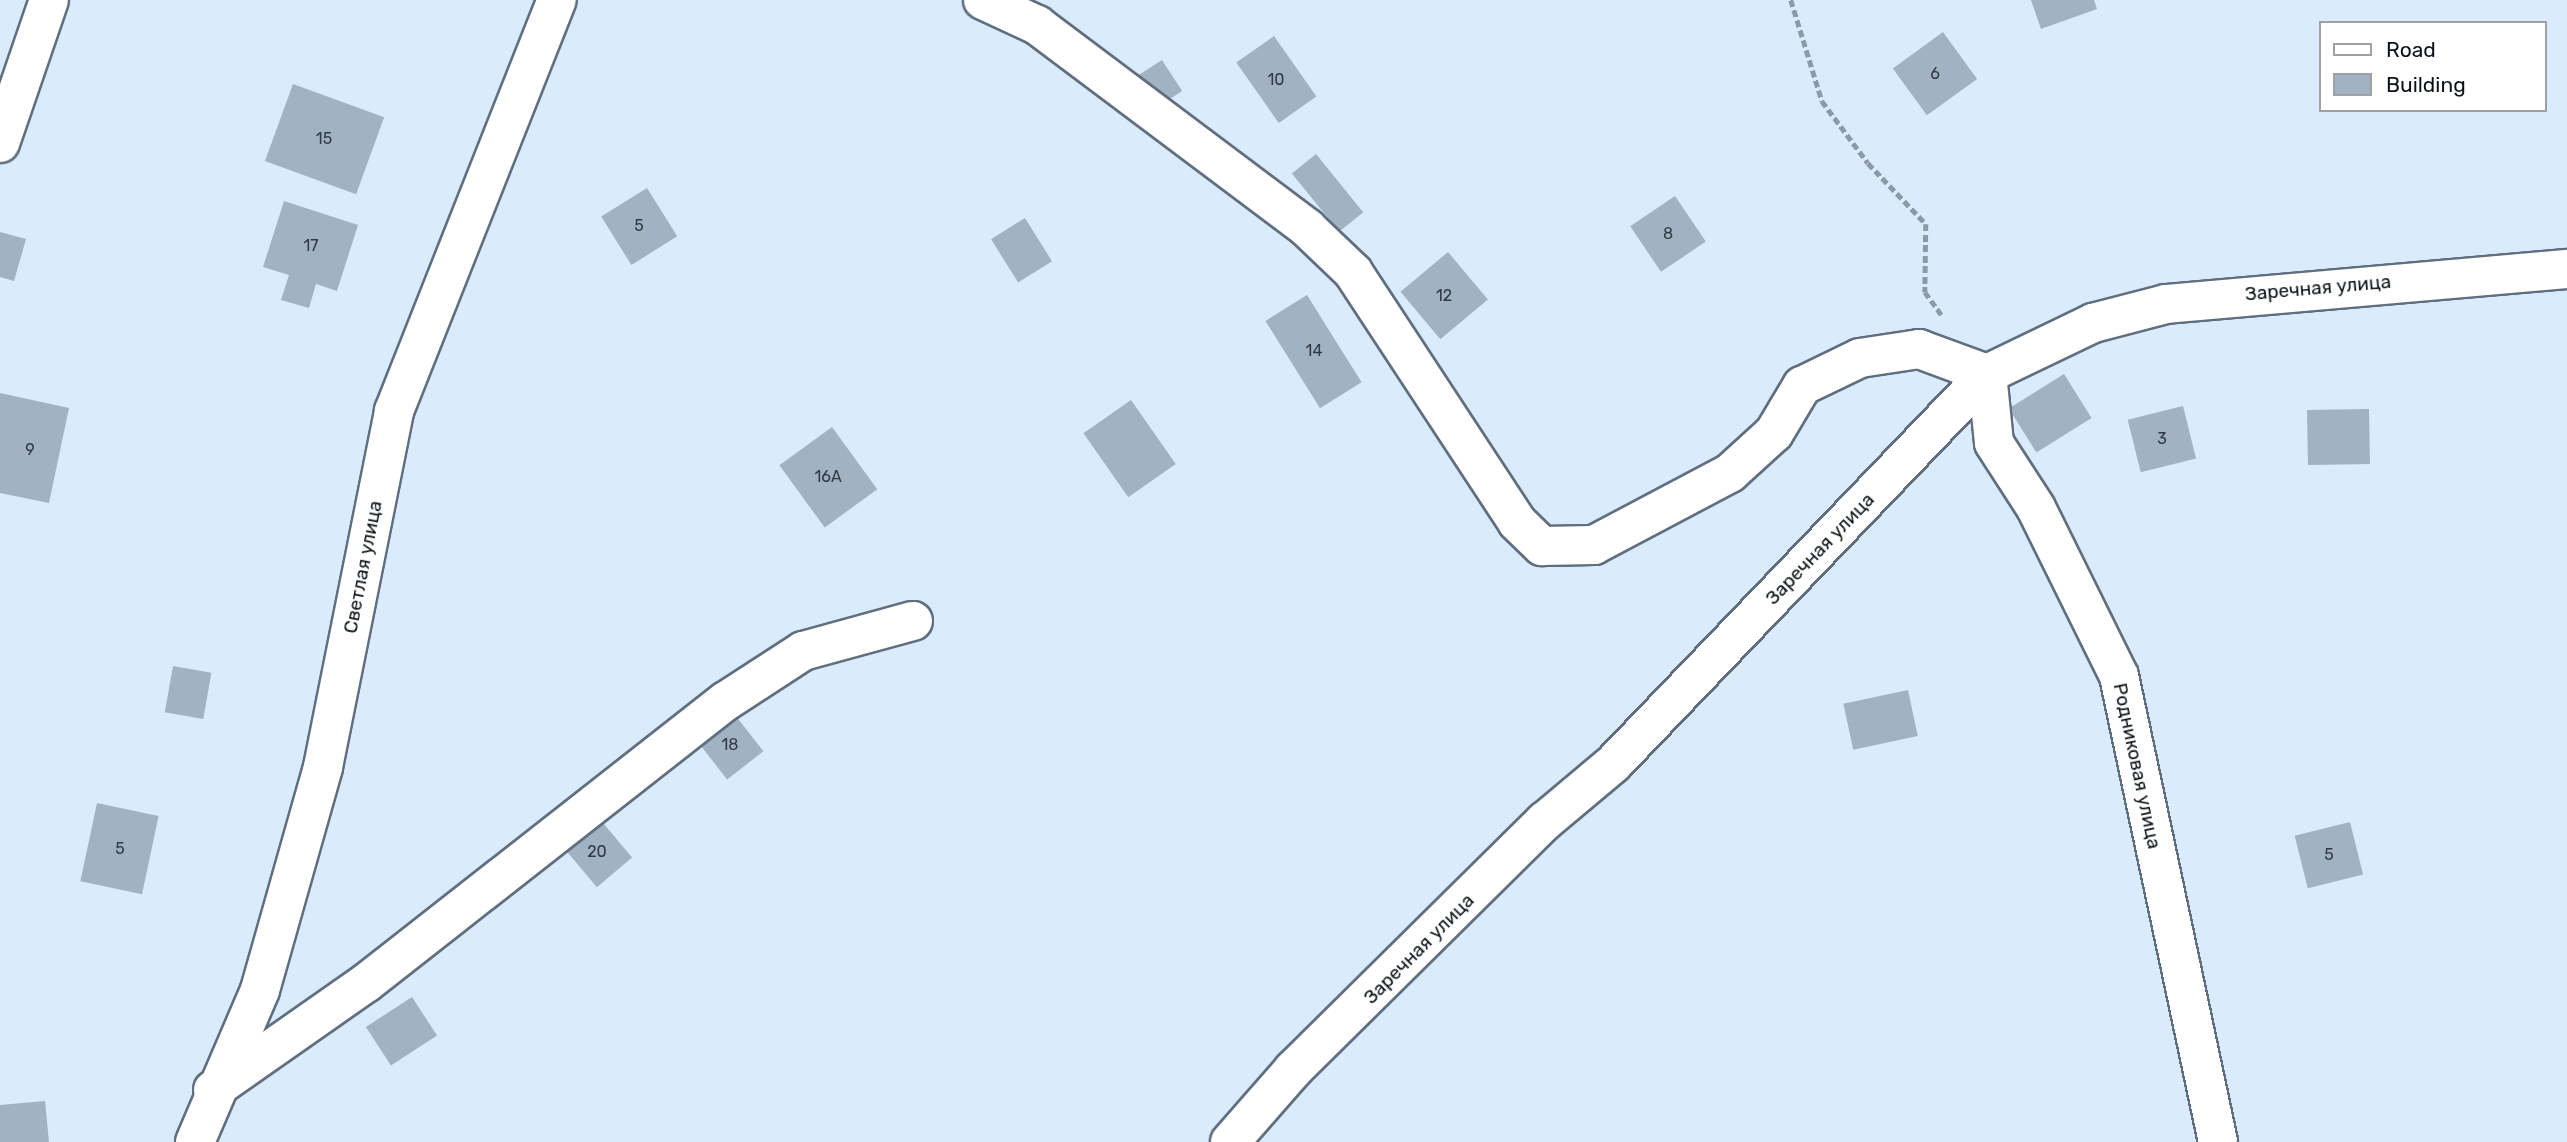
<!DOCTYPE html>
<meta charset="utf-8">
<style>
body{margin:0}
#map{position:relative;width:2567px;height:1142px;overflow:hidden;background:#d9ebfd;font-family:Rubik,sans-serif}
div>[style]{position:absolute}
.building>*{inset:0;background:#a1b2c3;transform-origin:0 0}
.path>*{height:4.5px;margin-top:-2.25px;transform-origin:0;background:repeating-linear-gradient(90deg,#8c9aa7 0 7px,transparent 0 10.5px)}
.roads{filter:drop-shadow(2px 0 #606f7f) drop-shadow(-2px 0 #606f7f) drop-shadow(0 2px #606f7f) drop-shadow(0 -2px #606f7f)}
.minor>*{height:38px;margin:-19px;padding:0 19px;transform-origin:19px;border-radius:19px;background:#fff}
span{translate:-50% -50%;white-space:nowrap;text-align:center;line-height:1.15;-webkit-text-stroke:7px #fff;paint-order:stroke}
.number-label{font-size:16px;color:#313a43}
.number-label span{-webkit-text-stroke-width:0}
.street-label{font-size:19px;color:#0c1218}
.legend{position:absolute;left:2319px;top:21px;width:228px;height:91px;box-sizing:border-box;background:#fff;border:2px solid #9ea0a3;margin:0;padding:9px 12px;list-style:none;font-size:21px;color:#0c1218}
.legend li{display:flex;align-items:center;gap:14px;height:35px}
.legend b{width:35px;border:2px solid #9ea0a3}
</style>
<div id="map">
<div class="building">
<i style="clip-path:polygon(2031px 0,2094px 0,2097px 9px,2041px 29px)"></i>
<i style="left:1943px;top:32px;width:58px;height:62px;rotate:54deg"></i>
<i style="left:1274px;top:36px;width:74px;height:46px;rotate:55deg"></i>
<i style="left:1162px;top:60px;width:37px;height:36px;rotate:57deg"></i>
<i style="left:293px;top:84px;width:97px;height:82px;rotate:20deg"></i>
<i style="left:1316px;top:154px;width:75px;height:31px;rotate:51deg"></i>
<i style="left:647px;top:188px;width:57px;height:54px;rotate:58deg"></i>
<i style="left:1675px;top:196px;width:55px;height:54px;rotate:56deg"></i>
<i style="clip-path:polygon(284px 201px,358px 225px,337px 291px,316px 284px,309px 308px,281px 300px,289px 275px,263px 267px)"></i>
<i style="left:1025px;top:218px;width:51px;height:40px;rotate:58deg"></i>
<i style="clip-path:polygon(0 232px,26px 239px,14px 281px,0 277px)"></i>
<i style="left:1448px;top:252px;width:62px;height:62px;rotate:50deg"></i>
<i style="left:1307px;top:295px;width:103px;height:49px;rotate:58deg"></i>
<i style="left:2064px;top:374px;width:52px;height:65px;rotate:58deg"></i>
<i style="clip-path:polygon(0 393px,69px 408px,49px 503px,0 493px)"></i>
<i style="left:1131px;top:400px;width:78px;height:58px;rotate:55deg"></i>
<i style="left:2183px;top:406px;width:54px;height:57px;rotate:76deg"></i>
<i style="left:2369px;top:409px;width:55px;height:62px;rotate:89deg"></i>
<i style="left:832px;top:427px;width:77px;height:65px;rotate:54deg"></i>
<i style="left:173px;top:666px;width:39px;height:47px;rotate:10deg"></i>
<i style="left:1908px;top:690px;width:47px;height:66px;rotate:78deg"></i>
<i style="left:732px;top:711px;width:51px;height:46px;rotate:52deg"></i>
<i style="left:97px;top:803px;width:63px;height:80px;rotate:12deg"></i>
<i style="left:598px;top:817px;width:53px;height:46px;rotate:50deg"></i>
<i style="left:2350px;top:822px;width:54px;height:57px;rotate:76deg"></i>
<i style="left:412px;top:997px;width:46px;height:55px;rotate:57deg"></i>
<i style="clip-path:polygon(45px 1101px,49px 1142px,0 1142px,0 1105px)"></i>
</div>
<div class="path">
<i style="left:1791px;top:0;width:106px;rotate:72.9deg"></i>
<i style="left:1822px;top:101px;width:77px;rotate:53.4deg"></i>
<i style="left:1868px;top:163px;width:84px;rotate:46.4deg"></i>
<i style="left:1926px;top:224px;width:68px;rotate:90.8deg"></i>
<i style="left:1925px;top:292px;width:29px;rotate:54deg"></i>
</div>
<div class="roads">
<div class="minor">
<i style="left:983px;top:0;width:60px;rotate:24.8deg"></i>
<i style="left:1037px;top:25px;width:338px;rotate:36.9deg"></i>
<i style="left:1307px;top:228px;width:64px;rotate:43.7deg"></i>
<i style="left:1353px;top:272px;width:299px;rotate:56.7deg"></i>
<i style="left:1517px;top:522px;width:35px;rotate:44deg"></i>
<i style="left:1542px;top:546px;width:52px;rotate:-1.1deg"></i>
<i style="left:1594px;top:545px;width:154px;rotate:-27.9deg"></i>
<i style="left:1730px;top:473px;width:59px;rotate:-42.3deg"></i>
<i style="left:1774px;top:433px;width:55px;rotate:-59.2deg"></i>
<i style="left:1802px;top:386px;width:64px;rotate:-25.8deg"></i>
<i style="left:1860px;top:358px;width:60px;rotate:-8.7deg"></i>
<i style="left:1919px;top:349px;width:72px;rotate:20.2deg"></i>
<i style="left:0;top:143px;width:151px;rotate:-71.1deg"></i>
<i style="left:1987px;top:374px;width:69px;rotate:84.2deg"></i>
<i style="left:1994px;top:443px;width:77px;rotate:57.1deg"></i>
<i style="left:2036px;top:508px;width:187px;rotate:63.7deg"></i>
<i style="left:2119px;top:676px;width:476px;rotate:78deg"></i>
<i style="left:213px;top:1090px;width:187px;rotate:-35deg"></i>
<i style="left:366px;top:983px;width:457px;rotate:-38.1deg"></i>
<i style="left:726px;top:701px;width:92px;rotate:-33deg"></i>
<i style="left:803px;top:651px;width:114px;rotate:-15.3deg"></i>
<i style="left:195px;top:1142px;width:165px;rotate:-66.8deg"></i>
<i style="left:260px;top:990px;width:232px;rotate:-74.2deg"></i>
<i style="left:323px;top:767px;width:363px;rotate:-78.7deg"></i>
<i style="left:394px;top:411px;width:442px;rotate:-68.4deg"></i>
<i style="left:1230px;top:1142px;width:96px;rotate:-48.8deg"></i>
<i style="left:1293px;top:1070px;width:354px;rotate:-44.7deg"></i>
<i style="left:1545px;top:821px;width:89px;rotate:-40deg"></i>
<i style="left:1613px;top:764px;width:540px;rotate:-46.2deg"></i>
<i style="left:1987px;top:374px;width:118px;rotate:-25.7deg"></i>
<i style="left:2093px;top:323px;width:75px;rotate:-14.6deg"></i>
<i style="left:2166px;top:304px;width:403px;rotate:-5deg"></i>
</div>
</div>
<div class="number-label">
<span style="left:1935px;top:74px">6</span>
<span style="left:1276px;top:80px">10</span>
<span style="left:324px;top:139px">15</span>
<span style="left:639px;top:226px">5</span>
<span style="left:1668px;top:234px">8</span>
<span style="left:311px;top:246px">17</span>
<span style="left:1444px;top:296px">12</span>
<span style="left:1314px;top:351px">14</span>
<span style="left:2162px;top:439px">3</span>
<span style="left:30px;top:450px">9</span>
<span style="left:828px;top:477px">16А</span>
<span style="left:730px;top:745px">18</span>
<span style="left:120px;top:849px">5</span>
<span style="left:597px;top:852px">20</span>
<span style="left:2329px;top:855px">5</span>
</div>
<div class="street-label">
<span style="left:2318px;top:288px;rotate:-5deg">Заречная улица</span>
<span style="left:1820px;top:549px;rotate:-46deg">Заречная улица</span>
<span style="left:363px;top:567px;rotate:-79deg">Светлая улица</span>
<span style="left:2137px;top:766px;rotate:78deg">Родниковая улица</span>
<span style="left:1419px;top:949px;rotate:-45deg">Заречная улица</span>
</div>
<ul class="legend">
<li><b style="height:9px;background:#fff"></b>Road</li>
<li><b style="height:19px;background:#a1b2c3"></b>Building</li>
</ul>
</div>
